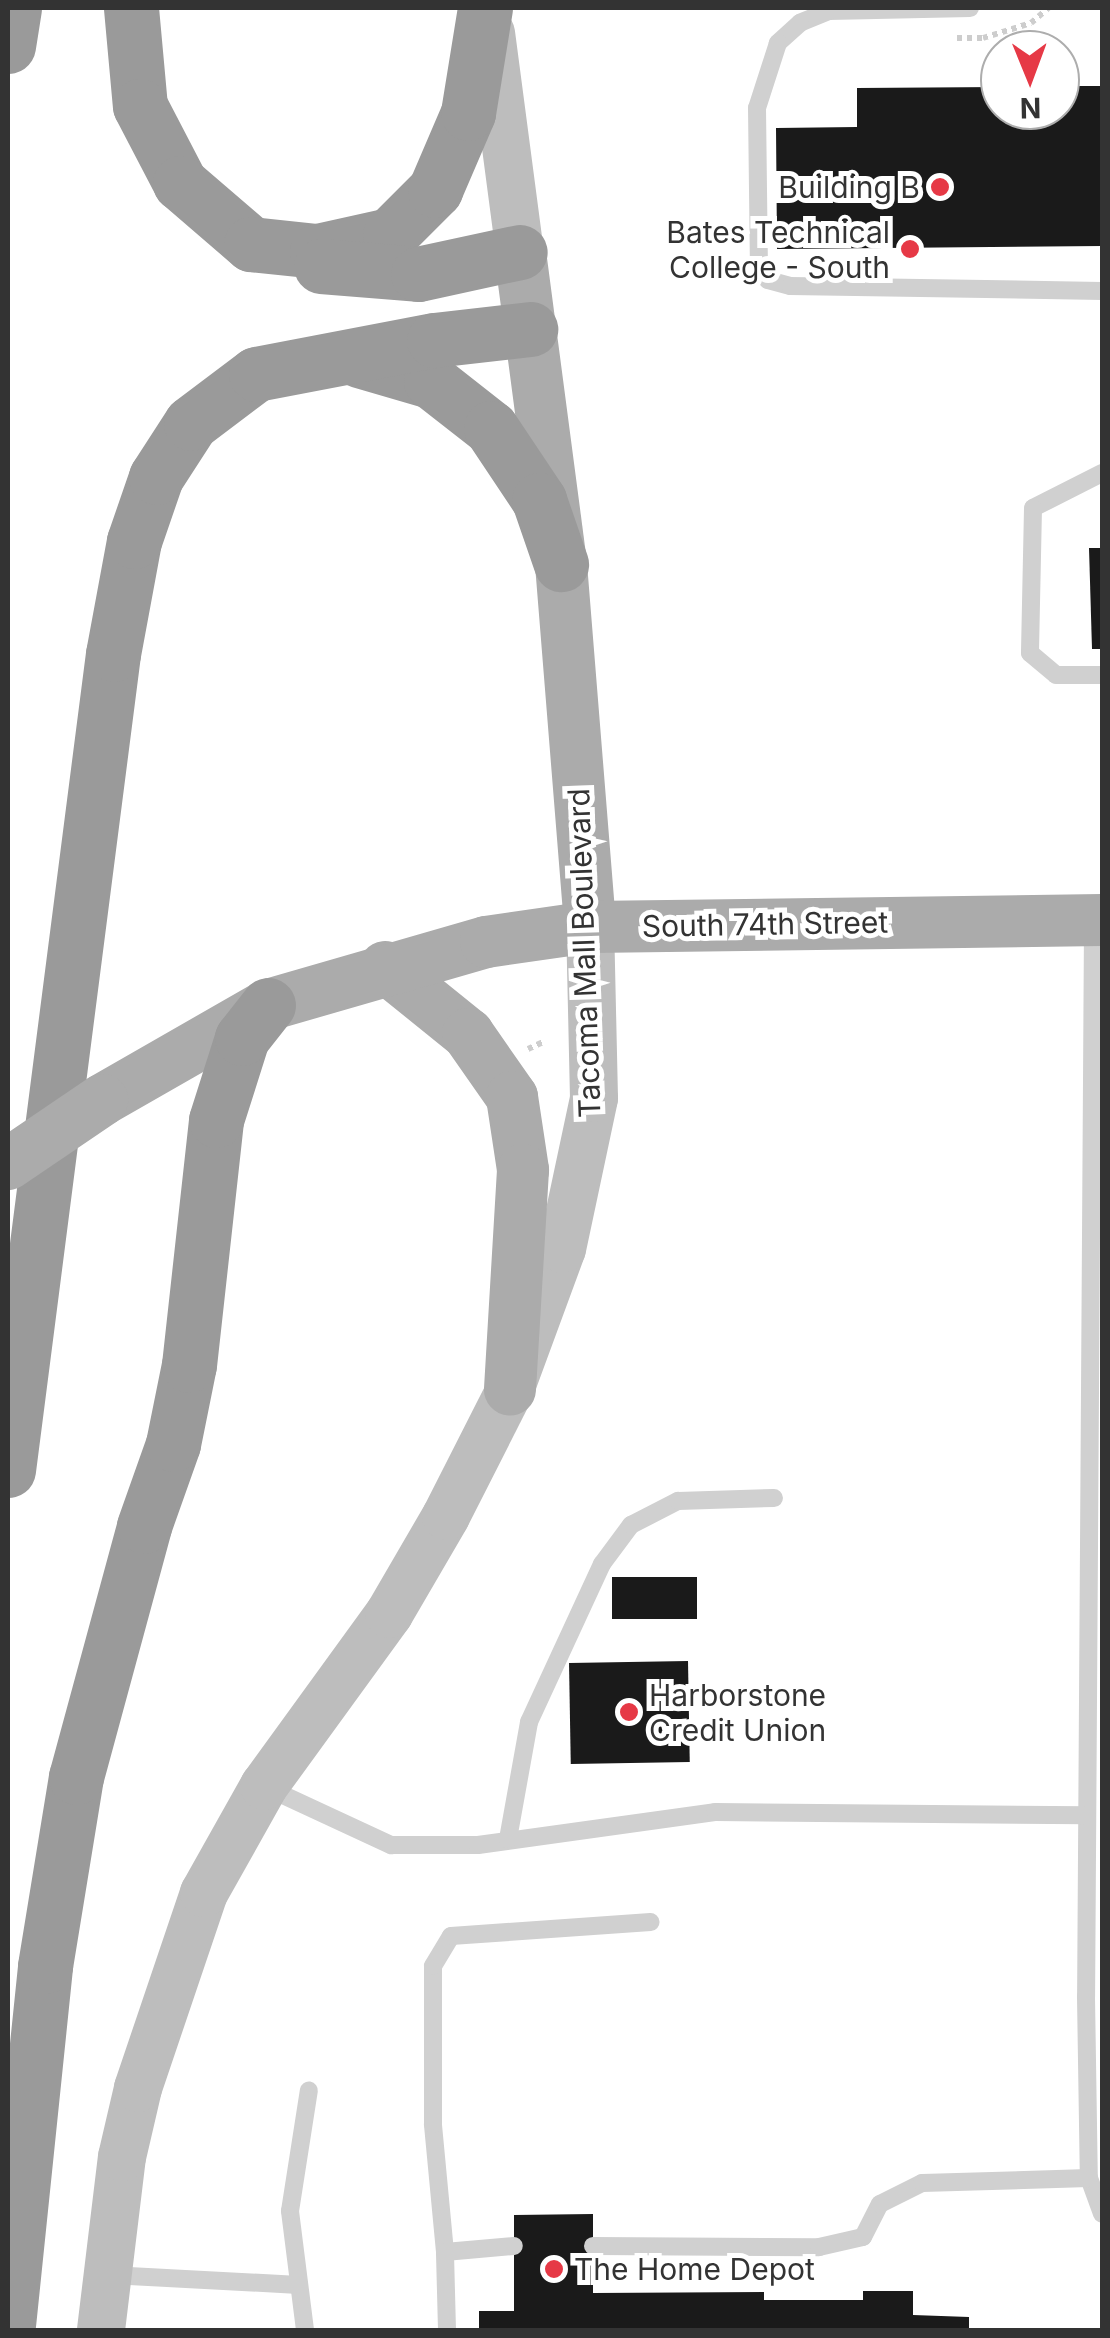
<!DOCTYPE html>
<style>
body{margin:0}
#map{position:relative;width:1110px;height:2338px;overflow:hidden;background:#fff;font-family:Inter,sans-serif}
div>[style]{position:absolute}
.building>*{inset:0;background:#1a1a1a;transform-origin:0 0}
.path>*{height:6px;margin-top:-3px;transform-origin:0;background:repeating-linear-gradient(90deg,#cdcdcd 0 5px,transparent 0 10px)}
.lane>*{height:18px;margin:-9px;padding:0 9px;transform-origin:9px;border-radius:9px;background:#d0d0d0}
.secondary>*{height:48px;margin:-24px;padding:0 24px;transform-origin:24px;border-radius:24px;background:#bdbdbd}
.primary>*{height:52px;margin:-26px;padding:0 26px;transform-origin:26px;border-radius:26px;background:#ababab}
.highway>*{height:55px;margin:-27.5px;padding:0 27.5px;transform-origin:27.5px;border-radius:27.5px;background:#9a9a9a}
.primary-bridge>*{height:52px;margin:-26px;padding:0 26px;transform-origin:26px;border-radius:26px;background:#ababab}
.dots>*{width:28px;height:28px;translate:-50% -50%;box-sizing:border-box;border:5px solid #fff;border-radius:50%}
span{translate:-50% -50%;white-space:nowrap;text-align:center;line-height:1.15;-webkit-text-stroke:10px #fff;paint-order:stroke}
.poi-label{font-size:30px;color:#333}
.right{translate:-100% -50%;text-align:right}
.left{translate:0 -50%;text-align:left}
.street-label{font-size:30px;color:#333}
.frame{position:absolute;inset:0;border:10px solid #333;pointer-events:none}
.north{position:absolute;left:980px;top:30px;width:100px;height:100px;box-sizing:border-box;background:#fff;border:2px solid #adadad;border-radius:50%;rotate:179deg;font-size:28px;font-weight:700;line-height:40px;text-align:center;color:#333}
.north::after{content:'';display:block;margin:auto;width:35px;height:45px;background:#e63946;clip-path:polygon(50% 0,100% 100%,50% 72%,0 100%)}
</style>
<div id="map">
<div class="building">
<i style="clip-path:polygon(1060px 86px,1102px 86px,1102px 246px,777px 249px,776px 128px,857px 127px,857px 88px,1000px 87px,1000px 110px,1060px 110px)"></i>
<i style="clip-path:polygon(1089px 548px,1102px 548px,1102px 649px,1092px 649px)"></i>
<i style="left:612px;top:1577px;width:85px;height:42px"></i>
<i style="left:688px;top:1661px;width:101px;height:119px;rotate:89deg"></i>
<i style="clip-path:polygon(593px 2214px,593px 2293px,764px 2292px,764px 2300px,863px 2300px,863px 2291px,913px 2291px,913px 2315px,969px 2317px,969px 2330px,479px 2330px,479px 2311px,514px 2311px,514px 2215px)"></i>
</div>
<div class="path">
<i style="left:957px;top:38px;width:26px"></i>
<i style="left:983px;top:38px;width:50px;rotate:-17.4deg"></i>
<i style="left:1031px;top:23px;width:23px;rotate:-41deg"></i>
<i style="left:528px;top:1049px;width:19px;rotate:-25deg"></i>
</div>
<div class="lane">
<i style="left:970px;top:8px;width:141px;rotate:178.8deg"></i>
<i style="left:829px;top:11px;width:31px;rotate:158deg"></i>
<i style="left:800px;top:23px;width:30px;rotate:138deg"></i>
<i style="left:778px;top:43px;width:68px;rotate:107.9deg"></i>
<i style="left:757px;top:108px;width:162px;rotate:89.3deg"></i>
<i style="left:759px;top:270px;width:13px;rotate:48deg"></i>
<i style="left:768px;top:280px;width:23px;rotate:15deg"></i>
<i style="left:790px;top:286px;width:312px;rotate:0.9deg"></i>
<i style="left:1102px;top:473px;width:77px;rotate:153.1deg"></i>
<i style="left:1033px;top:508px;width:145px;rotate:91.2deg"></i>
<i style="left:1030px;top:653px;width:34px;rotate:40deg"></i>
<i style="left:1056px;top:675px;width:46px"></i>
<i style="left:1093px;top:926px;width:1071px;rotate:90.37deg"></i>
<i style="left:1086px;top:1997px;width:181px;rotate:89.1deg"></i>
<i style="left:1089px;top:2178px;width:38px;rotate:70deg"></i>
<i style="left:268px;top:1788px;width:136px;rotate:24.9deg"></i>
<i style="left:391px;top:1845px;width:87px"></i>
<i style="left:478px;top:1845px;width:239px;rotate:-7.9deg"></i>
<i style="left:715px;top:1812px;width:372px;rotate:0.5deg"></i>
<i style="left:508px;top:1839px;width:119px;rotate:-79.8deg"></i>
<i style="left:529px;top:1722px;width:174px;rotate:-65.2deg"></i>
<i style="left:602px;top:1564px;width:49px;rotate:-53.4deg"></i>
<i style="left:631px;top:1525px;width:53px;rotate:-27.1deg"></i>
<i style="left:678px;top:1501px;width:96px;rotate:-1.8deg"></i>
<i style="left:593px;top:2246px;width:226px;rotate:0.3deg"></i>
<i style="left:819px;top:2247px;width:45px;rotate:-12.8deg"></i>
<i style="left:863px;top:2237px;width:37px;rotate:-63deg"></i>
<i style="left:880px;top:2204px;width:47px;rotate:-26.6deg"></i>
<i style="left:922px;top:2183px;width:167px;rotate:-1.7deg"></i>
<i style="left:445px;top:2252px;width:129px;rotate:-95.4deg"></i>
<i style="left:433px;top:2124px;width:158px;rotate:-90deg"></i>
<i style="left:433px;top:1966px;width:35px;rotate:-59deg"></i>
<i style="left:451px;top:1936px;width:200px;rotate:-4deg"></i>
<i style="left:110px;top:2275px;width:189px;rotate:3deg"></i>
<i style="left:305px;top:2330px;width:120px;rotate:-97.2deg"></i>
<i style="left:290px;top:2211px;width:122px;rotate:-81.1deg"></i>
<i style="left:447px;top:2330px;width:78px;rotate:-91.5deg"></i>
<i style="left:445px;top:2252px;width:69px;rotate:-5deg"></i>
</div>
<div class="secondary">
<i style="left:491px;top:33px;width:221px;rotate:82.5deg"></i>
<i style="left:101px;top:2330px;width:174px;rotate:-83.1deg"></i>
<i style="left:122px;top:2157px;width:71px;rotate:-76.9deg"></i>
<i style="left:138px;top:2088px;width:206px;rotate:-71.3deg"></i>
<i style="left:204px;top:1893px;width:123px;rotate:-60.7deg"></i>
<i style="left:264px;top:1786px;width:213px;rotate:-54deg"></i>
<i style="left:389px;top:1614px;width:113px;rotate:-59.8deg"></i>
<i style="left:446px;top:1516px;width:141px;rotate:-63.1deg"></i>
<i style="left:510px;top:1390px;width:150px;rotate:-69.8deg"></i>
<i style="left:562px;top:1249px;width:154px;rotate:-78deg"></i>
<i style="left:594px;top:1098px;width:171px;rotate:-91.3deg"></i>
</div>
<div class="primary">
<i style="left:520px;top:252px;width:315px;rotate:82.5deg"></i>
<i style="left:561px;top:564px;width:364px;rotate:85.4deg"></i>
<i style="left:385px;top:967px;width:107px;rotate:38.9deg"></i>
<i style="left:468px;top:1034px;width:77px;rotate:55.1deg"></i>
<i style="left:512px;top:1097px;width:74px;rotate:81.4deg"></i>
<i style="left:523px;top:1170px;width:220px;rotate:93.4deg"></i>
<i style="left:102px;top:1100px;width:191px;rotate:-29.8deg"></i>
<i style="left:268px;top:1005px;width:227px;rotate:-16.1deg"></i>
<i style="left:486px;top:942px;width:105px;rotate:-8.2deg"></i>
<i style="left:590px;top:927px;width:512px;rotate:-0.78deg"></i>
</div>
<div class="highway">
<i style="left:131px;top:8px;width:98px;rotate:84.8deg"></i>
<i style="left:140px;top:106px;width:87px;rotate:62.5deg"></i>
<i style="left:180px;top:183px;width:94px;rotate:40.7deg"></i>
<i style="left:251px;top:244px;width:66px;rotate:6.1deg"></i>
<i style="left:317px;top:251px;width:75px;rotate:-12.4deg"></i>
<i style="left:390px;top:235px;width:64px;rotate:-45deg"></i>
<i style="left:435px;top:190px;width:84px;rotate:-66.8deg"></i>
<i style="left:468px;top:113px;width:106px;rotate:-80.8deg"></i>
<i style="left:8px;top:46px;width:38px;rotate:-81deg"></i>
<i style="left:321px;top:266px;width:97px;rotate:4.7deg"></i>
<i style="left:418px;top:274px;width:104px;rotate:-12.2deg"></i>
<i style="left:359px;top:360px;width:75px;rotate:16.3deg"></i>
<i style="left:431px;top:381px;width:76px;rotate:38.1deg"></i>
<i style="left:491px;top:428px;width:87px;rotate:56.3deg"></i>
<i style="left:539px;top:500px;width:68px;rotate:71deg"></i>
<i style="left:8px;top:1470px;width:823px;rotate:-82.67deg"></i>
<i style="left:113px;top:654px;width:115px;rotate:-79.5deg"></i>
<i style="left:134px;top:541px;width:68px;rotate:-71deg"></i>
<i style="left:156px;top:477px;width:64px;rotate:-57.1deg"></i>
<i style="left:191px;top:423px;width:81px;rotate:-37deg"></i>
<i style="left:256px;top:374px;width:181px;rotate:-10.8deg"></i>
<i style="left:434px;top:340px;width:97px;rotate:-6.5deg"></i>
<i style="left:8px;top:2325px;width:361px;rotate:-84.1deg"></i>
<i style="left:45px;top:1966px;width:192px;rotate:-80.7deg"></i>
<i style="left:76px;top:1777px;width:260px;rotate:-74.8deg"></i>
<i style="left:144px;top:1526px;width:87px;rotate:-70.5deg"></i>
<i style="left:173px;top:1444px;width:81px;rotate:-78.6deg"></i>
<i style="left:189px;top:1365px;width:246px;rotate:-83.7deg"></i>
<i style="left:216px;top:1120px;width:86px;rotate:-72.4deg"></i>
<i style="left:242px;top:1038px;width:42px;rotate:-51.8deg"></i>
</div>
<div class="primary-bridge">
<i style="left:8px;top:1164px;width:114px;rotate:-34.2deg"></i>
</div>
<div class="dots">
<i style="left:940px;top:187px;background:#e63946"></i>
<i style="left:910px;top:249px;background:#e63946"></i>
<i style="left:629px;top:1712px;background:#e63946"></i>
<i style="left:554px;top:2269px;background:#e63946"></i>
</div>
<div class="poi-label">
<span class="right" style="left:920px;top:187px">Building B</span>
<span class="right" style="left:890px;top:249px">Bates Technical<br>College - South</span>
<span class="left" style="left:649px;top:1712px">Harborstone<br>Credit Union</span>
<span class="left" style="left:574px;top:2269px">The Home Depot</span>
</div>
<div class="street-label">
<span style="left:765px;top:924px;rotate:-1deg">South 74th Street</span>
<span style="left:584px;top:953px;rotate:-92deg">Tacoma Mall Boulevard</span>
</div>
<div class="frame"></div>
<div class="north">N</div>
</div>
